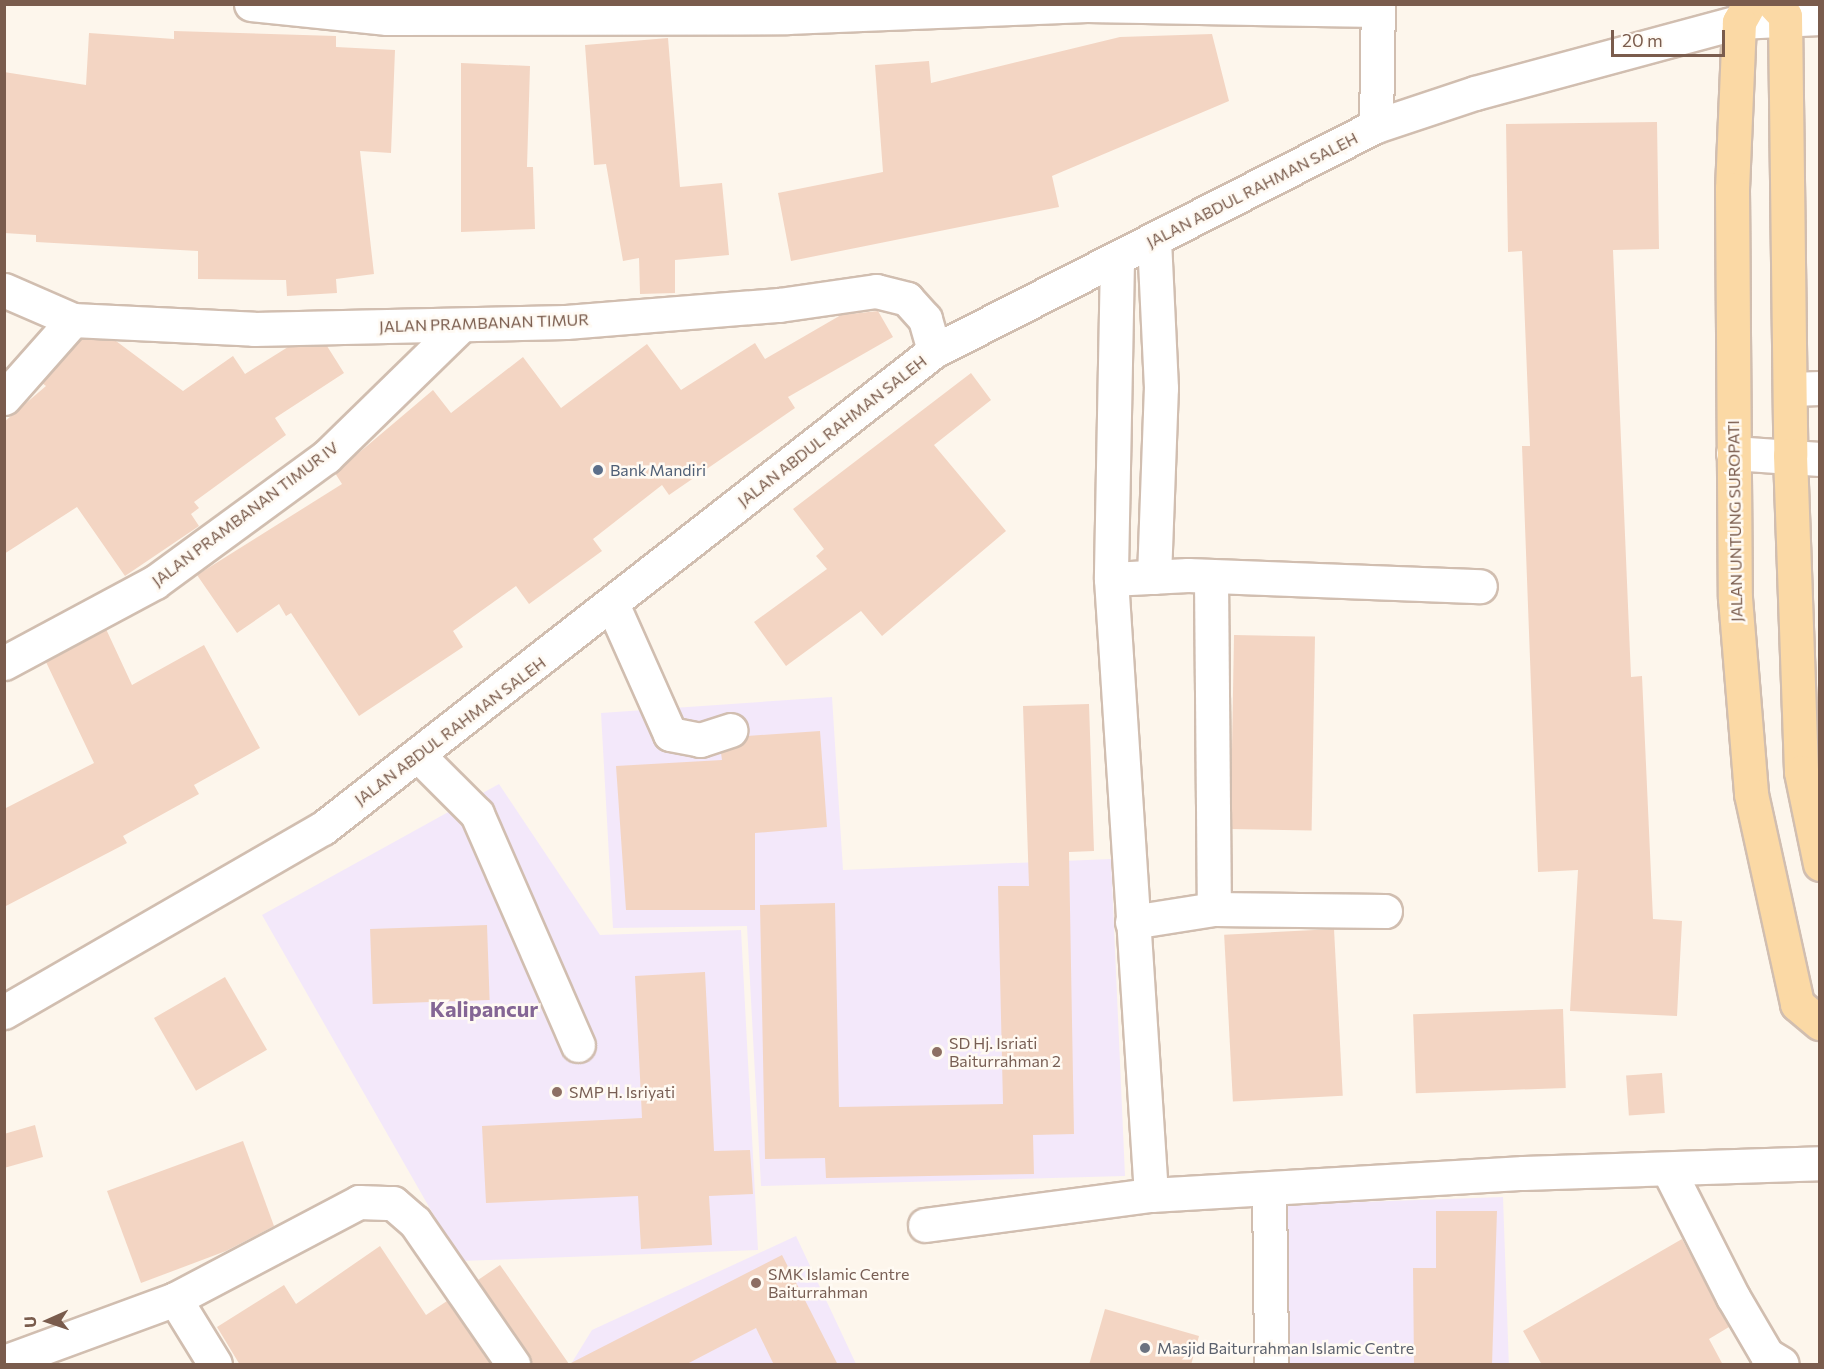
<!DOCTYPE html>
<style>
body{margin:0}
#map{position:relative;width:1824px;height:1369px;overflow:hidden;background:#fdf6ec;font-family:Commissioner,sans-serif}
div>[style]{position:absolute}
.education>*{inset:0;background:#f3e8fa;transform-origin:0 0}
.building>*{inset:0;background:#f3d5c3;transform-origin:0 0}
.roads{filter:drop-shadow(2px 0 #d1beb0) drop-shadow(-2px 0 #d1beb0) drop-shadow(0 2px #d1beb0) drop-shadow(0 -2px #d1beb0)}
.minor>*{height:33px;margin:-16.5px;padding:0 16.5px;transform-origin:16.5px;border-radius:16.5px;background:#fff}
.major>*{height:33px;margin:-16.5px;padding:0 16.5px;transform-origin:16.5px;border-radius:16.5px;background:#fbd9a5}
.dots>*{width:16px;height:16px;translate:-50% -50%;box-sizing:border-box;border:3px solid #fffaf3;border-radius:50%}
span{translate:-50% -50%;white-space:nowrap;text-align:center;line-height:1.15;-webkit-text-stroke:5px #fffaf3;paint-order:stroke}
.street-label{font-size:16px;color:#7a5c4d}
.service-label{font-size:16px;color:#4e5e75}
.left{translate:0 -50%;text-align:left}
.education-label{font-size:16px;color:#785e54}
.worship-label{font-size:16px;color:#5b616d}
.district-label{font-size:22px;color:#846695;font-weight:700}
.frame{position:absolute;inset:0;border:6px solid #7a5c4d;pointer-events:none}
.north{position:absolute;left:18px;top:1291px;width:60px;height:60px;-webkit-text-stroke:4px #fffaf3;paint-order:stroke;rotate:267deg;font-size:16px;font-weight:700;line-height:24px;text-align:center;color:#7a5c4d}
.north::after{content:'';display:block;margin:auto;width:21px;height:27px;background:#7a5c4d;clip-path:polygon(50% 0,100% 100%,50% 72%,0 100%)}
.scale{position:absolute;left:1611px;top:30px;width:114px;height:27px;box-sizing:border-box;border:3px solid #7a5c4d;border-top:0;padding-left:8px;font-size:18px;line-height:21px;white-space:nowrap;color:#7a5c4d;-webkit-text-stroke:4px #fffaf3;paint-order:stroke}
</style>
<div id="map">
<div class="education">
<i style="clip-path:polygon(832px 697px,843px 870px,1111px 859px,1125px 1176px,761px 1186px,747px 926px,613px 928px,601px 713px)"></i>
<i style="clip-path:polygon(499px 784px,600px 935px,741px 930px,758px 1250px,460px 1261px,262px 915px)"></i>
<i style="left:1503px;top:1197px;width:167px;height:227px;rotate:88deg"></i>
<i style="clip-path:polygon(796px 1236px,856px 1364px,571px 1364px,592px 1330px)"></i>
</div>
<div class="building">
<i style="clip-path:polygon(174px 31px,336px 36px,336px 47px,395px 50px,391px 153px,360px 151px,374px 274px,336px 279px,337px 293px,287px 296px,286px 280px,198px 279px,198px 251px,36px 242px,36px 235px,4px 233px,4px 72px,86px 85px,89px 33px,174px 39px)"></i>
<i style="clip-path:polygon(1212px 34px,1229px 101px,1052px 176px,1059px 207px,791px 261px,778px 193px,883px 172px,875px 65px,929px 61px,931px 83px,1120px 37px)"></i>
<i style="clip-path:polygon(668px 38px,680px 187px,722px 183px,729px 255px,675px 260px,675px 293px,640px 294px,639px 258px,623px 261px,606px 164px,594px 165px,585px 45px)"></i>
<i style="clip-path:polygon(461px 63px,530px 66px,527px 167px,533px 167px,535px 229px,461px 232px)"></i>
<i style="clip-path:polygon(1657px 122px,1659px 249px,1613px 250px,1631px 677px,1642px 676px,1653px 919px,1682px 921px,1677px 1016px,1570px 1011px,1578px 870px,1538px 872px,1522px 446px,1530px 446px,1522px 251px,1508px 252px,1506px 124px)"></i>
<i style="clip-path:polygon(878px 311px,893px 337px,788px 397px,795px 408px,669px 495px,662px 485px,593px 539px,602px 551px,529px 604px,516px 586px,453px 631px,463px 647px,359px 716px,291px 613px,286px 616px,279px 604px,237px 633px,197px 575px,342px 484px,335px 473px,433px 390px,451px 413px,523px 357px,561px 408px,647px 344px,681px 390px,755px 343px,765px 359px,841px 315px)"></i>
<i style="clip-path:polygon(81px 339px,116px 341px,183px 391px,233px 356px,245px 374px,288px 347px,327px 346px,344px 373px,275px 418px,286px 435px,194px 502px,199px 508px,191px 514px,199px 526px,125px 576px,77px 507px,4px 554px,4px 422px,46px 386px,42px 383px)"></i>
<i style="clip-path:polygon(971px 373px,991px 400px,934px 445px,1006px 531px,882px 636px,861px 611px,786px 666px,754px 622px,827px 569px,816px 556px,824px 549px,793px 509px)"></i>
<i style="clip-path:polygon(106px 629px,132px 685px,204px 645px,260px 748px,194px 785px,199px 794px,123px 836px,127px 843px,4px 907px,4px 809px,94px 763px,46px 662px)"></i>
<i style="left:1234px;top:635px;width:81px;height:194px;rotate:1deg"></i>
<i style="clip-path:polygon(1089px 704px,1094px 851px,1069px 852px,1074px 1134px,1033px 1135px,1034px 1174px,826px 1178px,825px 1158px,765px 1159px,760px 905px,835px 903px,839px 1107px,1003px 1104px,998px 886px,1029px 886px,1023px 706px)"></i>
<i style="clip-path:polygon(820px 731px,827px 827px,755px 833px,755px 910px,626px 910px,616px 766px,722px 760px,721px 753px,747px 736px)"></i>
<i style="left:487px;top:925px;width:75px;height:117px;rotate:88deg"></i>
<i style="left:1334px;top:929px;width:167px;height:110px;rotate:87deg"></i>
<i style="clip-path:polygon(705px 972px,714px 1151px,750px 1150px,753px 1194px,709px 1196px,712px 1245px,641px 1249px,638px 1196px,486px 1203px,482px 1126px,642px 1118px,635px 976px)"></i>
<i style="left:225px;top:977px;width:84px;height:82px;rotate:60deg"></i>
<i style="left:1563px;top:1009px;width:79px;height:150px;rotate:88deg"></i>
<i style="left:1662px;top:1073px;width:40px;height:36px;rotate:86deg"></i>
<i style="clip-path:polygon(35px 1125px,43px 1157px,4px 1168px,4px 1134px)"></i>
<i style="clip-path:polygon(243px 1141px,274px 1226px,226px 1251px,141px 1283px,107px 1191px)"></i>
<i style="clip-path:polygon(1436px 1211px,1497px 1211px,1492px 1365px,1414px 1365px,1413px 1268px,1436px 1268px)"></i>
<i style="clip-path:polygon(1682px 1239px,1729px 1327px,1709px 1339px,1723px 1365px,1542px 1365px,1523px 1331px)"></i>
<i style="clip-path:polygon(380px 1246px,426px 1315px,447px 1301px,491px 1365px,240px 1365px,217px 1327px,284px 1285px,296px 1304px)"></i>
<i style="clip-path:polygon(782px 1255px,838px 1365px,774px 1365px,756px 1328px,685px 1365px,531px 1365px,478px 1280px,500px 1265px,569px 1364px)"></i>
<i style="clip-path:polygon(1105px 1309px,1199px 1336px,1191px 1365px,1089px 1365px)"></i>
</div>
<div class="roads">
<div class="minor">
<i style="left:251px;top:4px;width:137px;rotate:5.9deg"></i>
<i style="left:387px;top:18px;width:400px;rotate:-0.1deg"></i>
<i style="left:787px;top:17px;width:300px;rotate:-2.3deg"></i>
<i style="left:1087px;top:5px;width:291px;rotate:1deg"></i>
<i style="left:1376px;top:126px;width:122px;rotate:-89.1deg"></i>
<i style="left:1117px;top:259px;width:320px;rotate:91.1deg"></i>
<i style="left:1111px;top:579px;width:617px;rotate:86.28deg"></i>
<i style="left:4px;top:290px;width:75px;rotate:23.5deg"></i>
<i style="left:73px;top:320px;width:181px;rotate:2.8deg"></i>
<i style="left:254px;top:329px;width:312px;rotate:-1.3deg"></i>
<i style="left:566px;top:322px;width:214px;rotate:-4.6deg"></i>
<i style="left:779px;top:305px;width:98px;rotate:-8.2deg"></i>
<i style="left:876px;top:291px;width:32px;rotate:14deg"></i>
<i style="left:907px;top:299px;width:27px;rotate:48deg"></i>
<i style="left:925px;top:319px;width:33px;rotate:74deg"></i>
<i style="left:1791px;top:389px;width:29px;rotate:-2deg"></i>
<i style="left:4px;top:398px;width:104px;rotate:-48.5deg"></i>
<i style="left:1733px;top:453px;width:87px;rotate:3.9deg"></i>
<i style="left:1154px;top:577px;width:189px;rotate:-87.9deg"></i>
<i style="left:1161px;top:388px;width:149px;rotate:-92.7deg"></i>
<i style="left:1211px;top:578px;width:331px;rotate:89.5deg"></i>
<i style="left:1111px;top:579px;width:77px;rotate:-3deg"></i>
<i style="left:1188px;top:575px;width:292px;rotate:2.2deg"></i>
<i style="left:613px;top:606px;width:140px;rotate:66deg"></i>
<i style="left:670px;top:734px;width:31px;rotate:11deg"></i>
<i style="left:700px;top:740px;width:32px;rotate:-18deg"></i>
<i style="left:4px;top:663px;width:171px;rotate:-28.2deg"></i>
<i style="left:155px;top:582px;width:212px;rotate:-36.2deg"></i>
<i style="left:326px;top:457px;width:186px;rotate:-44.3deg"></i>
<i style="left:419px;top:756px;width:82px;rotate:45deg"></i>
<i style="left:477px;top:814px;width:252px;rotate:66.4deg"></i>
<i style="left:1132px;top:922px;width:83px;rotate:-9deg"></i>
<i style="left:1214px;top:909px;width:171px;rotate:0.7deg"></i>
<i style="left:4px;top:1012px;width:368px;rotate:-30deg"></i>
<i style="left:323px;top:828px;width:775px;rotate:-37.98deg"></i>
<i style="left:934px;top:351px;width:496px;rotate:-27deg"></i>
<i style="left:1376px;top:126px;width:104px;rotate:-18.4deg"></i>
<i style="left:1475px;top:93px;width:273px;rotate:-15.1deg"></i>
<i style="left:1739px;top:22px;width:81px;rotate:-2.8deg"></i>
<i style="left:1668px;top:1169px;width:144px;rotate:63.1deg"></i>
<i style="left:1733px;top:1297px;width:67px;rotate:59.6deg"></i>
<i style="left:1767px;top:1355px;width:17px;rotate:31deg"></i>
<i style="left:1269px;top:1189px;width:175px;rotate:89.3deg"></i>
<i style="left:925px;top:1225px;width:228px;rotate:-7.6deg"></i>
<i style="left:1151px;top:1195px;width:373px;rotate:-3.4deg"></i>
<i style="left:1523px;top:1173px;width:297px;rotate:-1.9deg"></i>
<i style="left:175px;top:1299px;width:76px;rotate:58.4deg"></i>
<i style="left:4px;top:1362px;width:182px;rotate:-20.2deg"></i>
<i style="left:175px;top:1299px;width:208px;rotate:-27.8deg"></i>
<i style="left:359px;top:1202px;width:34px;rotate:2deg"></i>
<i style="left:393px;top:1203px;width:29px;rotate:41deg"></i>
<i style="left:415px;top:1222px;width:173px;rotate:55.4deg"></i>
</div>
<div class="major">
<i style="left:1749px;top:4px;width:21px;rotate:119deg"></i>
<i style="left:1739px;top:22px;width:167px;rotate:92.4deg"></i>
<i style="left:1732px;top:189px;width:409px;rotate:89.6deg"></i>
<i style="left:1735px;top:598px;width:197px;rotate:85.3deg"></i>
<i style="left:1751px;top:794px;width:215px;rotate:77.6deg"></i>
<i style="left:1797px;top:1004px;width:30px;rotate:40deg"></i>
<i style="left:1774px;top:4px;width:16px;rotate:47deg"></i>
<i style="left:1785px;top:16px;width:439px;rotate:89.3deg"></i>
<i style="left:1790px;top:455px;width:317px;rotate:88deg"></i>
<i style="left:1801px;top:772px;width:94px;rotate:78.3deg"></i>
</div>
</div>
<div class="dots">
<i style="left:598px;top:470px;background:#5c6f8a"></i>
<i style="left:937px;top:1052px;background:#8d6e63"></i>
<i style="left:557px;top:1092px;background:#8d6e63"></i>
<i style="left:756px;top:1283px;background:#8d6e63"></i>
<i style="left:1145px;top:1348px;background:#6b7280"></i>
</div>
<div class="street-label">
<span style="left:1252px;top:190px;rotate:-27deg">JALAN ABDUL RAHMAN SALEH</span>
<span style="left:484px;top:323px;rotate:-2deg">JALAN PRAMBANAN TIMUR</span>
<span style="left:832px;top:431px;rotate:-38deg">JALAN ABDUL RAHMAN SALEH</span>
<span style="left:245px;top:514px;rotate:-37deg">JALAN PRAMBANAN TIMUR IV</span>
<span style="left:1735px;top:521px;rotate:-91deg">JALAN UNTUNG SUROPATI</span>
<span style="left:450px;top:731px;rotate:-37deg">JALAN ABDUL RAHMAN SALEH</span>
</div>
<div class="service-label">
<span class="left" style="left:610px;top:470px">Bank Mandiri</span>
</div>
<div class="education-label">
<span class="left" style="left:949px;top:1052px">SD Hj. Isriati<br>Baiturrahman 2</span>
<span class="left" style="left:569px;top:1092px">SMP H. Isriyati</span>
<span class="left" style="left:768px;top:1283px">SMK Islamic Centre<br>Baiturrahman</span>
</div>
<div class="worship-label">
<span class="left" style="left:1157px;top:1348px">Masjid Baiturrahman Islamic Centre</span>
</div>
<div class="district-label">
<span style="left:484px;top:1009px">Kalipancur</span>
</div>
<div class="frame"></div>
<div class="north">U</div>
<div class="scale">20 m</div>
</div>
